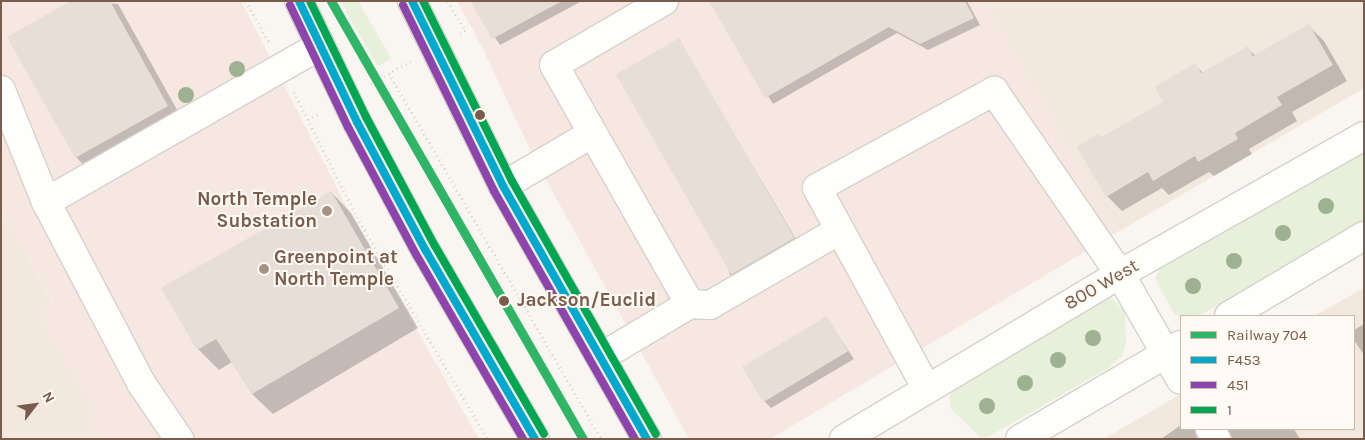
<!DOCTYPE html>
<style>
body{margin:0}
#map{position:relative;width:1365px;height:440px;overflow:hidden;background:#f9f5f0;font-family:Karla,sans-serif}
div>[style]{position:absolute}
.residential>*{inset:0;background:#f2e8de}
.commercial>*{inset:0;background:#f6e8e1}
.green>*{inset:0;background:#e7f0db}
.shadow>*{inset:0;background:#0003}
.building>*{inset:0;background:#e6ded7;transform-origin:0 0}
.path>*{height:3px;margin-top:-1.5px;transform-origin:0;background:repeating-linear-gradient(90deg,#dcd5d0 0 1px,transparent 0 5px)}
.roads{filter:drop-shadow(1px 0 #d7d1cb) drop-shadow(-1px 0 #d7d1cb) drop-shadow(0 1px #d7d1cb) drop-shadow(0 -1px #d7d1cb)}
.minor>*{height:28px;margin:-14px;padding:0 14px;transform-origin:14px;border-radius:14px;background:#fefefd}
.major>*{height:28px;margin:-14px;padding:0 14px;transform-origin:14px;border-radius:14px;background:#f3eee8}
.bus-1>*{height:8px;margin:-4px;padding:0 4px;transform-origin:4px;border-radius:4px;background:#00a9ce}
.bus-2>*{height:8px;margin:-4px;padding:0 4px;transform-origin:4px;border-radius:4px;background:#8e44ad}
.bus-3>*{height:8px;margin:-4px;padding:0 4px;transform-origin:4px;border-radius:4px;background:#00a651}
.rail-1>*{height:9px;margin:-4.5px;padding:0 4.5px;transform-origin:4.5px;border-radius:4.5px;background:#2eb566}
.trees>*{width:16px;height:16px;margin:-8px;border-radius:50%;background:#9eb190}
.dots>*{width:14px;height:14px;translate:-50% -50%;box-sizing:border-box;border:2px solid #fffaf3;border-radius:50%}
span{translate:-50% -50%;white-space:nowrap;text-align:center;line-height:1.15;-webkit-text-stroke:4px #fffaf3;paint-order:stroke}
.poi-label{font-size:19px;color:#7a5c4d;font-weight:700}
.right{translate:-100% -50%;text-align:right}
.left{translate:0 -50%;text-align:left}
.street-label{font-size:19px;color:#7a5c4d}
.stop-label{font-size:19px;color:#7a5c4d;font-weight:700}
.frame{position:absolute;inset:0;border:2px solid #7a5c4d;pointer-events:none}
.legend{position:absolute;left:1180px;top:315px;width:175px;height:115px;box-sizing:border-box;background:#fffaf3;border:1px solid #cabbb1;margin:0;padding:6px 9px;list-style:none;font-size:15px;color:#7a5c4d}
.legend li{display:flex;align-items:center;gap:10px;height:25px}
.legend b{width:25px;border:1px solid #cabbb1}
.north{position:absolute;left:10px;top:380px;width:50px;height:50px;-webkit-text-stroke:4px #fffaf3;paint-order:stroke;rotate:60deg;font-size:14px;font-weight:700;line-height:20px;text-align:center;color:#7a5c4d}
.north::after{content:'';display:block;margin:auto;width:18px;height:22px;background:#7a5c4d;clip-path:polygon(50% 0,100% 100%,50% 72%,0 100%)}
</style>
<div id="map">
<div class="residential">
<i style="clip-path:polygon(984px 1px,1364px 1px,1364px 88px,1118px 232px)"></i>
<i style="clip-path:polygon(1px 211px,54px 303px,37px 313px,93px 408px,85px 413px,101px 439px,1px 439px)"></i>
<i style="clip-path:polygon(1364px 288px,1364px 439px,1104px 439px,1181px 394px,1181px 429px,1354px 429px,1354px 316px,1314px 316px)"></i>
</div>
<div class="commercial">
<i style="clip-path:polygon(1px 1px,241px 1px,344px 202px,479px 439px,101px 439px,85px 413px,92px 408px,37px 313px,54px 302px,1px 211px)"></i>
<i style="clip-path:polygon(457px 1px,984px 1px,1118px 232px,770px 439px,689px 439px,533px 156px,482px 47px)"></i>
</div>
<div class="green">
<i style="clip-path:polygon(340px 1px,358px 1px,391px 58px,378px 67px)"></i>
<i style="clip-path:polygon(1364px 149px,1364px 221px,1200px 315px,1181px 318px,1174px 313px,1155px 279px,1161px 268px)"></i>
<i style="clip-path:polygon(1111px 297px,1125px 312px,1126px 342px,1122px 356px,1108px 368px,988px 437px,980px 437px,951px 409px,949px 397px,957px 383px)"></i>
</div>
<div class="shadow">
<i style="clip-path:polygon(73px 1px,118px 4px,185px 124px,93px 175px,76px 157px)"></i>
<i style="clip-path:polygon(471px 1px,582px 1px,500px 45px)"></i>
<i style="clip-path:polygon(710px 1px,967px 1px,980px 25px,928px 50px,897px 33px,773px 104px)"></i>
<i style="clip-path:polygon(1309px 26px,1324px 41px,1347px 81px,1292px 112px,1297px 121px,1249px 149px,1252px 154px,1214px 176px,1209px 172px,1169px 195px,1162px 188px,1122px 211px,1107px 196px,1098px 135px,1101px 139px,1165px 102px,1195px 65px,1203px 73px,1247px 48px,1256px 56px)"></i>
<i style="clip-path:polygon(678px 39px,800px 246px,737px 282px,730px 275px)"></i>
<i style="clip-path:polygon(331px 192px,351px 213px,418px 328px,273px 414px,252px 394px,232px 362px,219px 370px,198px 349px,162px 288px)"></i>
<i style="clip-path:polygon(826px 317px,854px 359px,771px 408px,764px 401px)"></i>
<i style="clip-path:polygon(1364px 324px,1364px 355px,1354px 340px,1354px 330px)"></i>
<i style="clip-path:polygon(1181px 425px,1181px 429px,1215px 429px,1209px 439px,1161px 439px)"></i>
<i style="clip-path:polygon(1227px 429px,1294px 429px,1300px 439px,1233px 439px)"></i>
</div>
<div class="building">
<i style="clip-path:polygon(71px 1px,110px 1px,168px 106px,75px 158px,7px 37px)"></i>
<i style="clip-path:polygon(470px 1px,562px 1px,492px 39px)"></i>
<i style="clip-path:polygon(709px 1px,965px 1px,974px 18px,920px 44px,889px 27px,765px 98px)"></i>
<i style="clip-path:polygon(1309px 24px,1333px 65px,1277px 97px,1282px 105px,1235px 133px,1238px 139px,1198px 162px,1195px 156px,1153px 181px,1148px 172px,1106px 197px,1077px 147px,1098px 134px,1100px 138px,1163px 102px,1155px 87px,1195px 63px,1201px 73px,1248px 46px,1253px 56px)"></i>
<i style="left:679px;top:38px;width:231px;height:73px;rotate:60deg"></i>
<i style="clip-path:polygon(331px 191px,399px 308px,252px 394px,216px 339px,197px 350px,161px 288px)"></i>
<i style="left:827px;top:316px;width:41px;height:99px;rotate:59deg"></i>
</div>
<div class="path">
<i style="left:246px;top:1px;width:47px;rotate:60.7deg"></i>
<i style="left:448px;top:1px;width:34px;rotate:60deg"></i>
<i style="left:465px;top:30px;width:6px;rotate:149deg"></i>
<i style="left:389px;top:73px;width:423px;rotate:59.9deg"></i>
<i style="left:371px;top:84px;width:46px;rotate:-29.9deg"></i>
<i style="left:294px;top:92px;width:140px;rotate:63.3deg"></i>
<i style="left:357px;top:217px;width:258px;rotate:59.5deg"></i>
<i style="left:308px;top:120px;width:14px;rotate:-30deg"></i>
</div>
<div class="roads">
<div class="minor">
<i style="left:664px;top:1px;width:127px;rotate:149.8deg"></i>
<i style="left:554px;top:65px;width:275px;rotate:60.4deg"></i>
<i style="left:1px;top:90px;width:121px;rotate:68.1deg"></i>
<i style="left:46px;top:202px;width:204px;rotate:62.3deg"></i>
<i style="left:141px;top:383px;width:68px;rotate:55.8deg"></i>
<i style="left:503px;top:186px;width:104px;rotate:-30.5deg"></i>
<i style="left:46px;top:202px;width:315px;rotate:-29.7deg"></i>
<i style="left:1229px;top:316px;width:157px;rotate:-30.7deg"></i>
<i style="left:601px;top:357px;width:104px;rotate:-30.8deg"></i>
<i style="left:690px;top:304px;width:20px;rotate:3deg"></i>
<i style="left:710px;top:305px;width:150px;rotate:-30deg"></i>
<i style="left:927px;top:389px;width:229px;rotate:-118.7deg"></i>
<i style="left:817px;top:188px;width:202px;rotate:-28.7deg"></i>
<i style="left:994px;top:91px;width:222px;rotate:55.5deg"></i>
<i style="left:1120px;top:274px;width:122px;rotate:60.1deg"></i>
<i style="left:1210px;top:429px;width:12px;rotate:59deg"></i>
<i style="left:844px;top:439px;width:322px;rotate:-30.9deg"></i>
<i style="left:1120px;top:274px;width:280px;rotate:-29.5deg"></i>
<i style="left:1020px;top:439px;width:186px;rotate:-30.3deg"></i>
</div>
<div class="major">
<i style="left:299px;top:1px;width:134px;rotate:64.4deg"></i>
<i style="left:357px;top:122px;width:146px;rotate:61.9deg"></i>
<i style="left:426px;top:251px;width:217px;rotate:59.9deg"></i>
<i style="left:412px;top:1px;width:206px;rotate:63.8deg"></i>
<i style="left:503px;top:186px;width:291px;rotate:60.4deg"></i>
</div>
</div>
<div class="bus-1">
<i style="left:299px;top:1px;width:134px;rotate:64.4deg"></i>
<i style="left:357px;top:122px;width:146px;rotate:61.9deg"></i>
<i style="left:426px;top:251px;width:217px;rotate:59.9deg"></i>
<i style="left:412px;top:1px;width:206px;rotate:63.8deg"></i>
<i style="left:503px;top:186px;width:291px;rotate:60.4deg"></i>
</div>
<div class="bus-2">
<i style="left:290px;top:5px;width:135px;rotate:64.6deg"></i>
<i style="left:348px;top:127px;width:146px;rotate:61.9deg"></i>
<i style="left:417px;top:256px;width:211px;rotate:59.9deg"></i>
<i style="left:403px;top:5px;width:207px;rotate:63.9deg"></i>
<i style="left:494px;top:191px;width:285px;rotate:60.4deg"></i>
</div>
<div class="bus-3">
<i style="left:310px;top:1px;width:129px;rotate:64.2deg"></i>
<i style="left:366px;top:117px;width:146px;rotate:61.9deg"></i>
<i style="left:435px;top:246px;width:217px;rotate:59.9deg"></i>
<i style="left:423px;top:1px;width:201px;rotate:63.7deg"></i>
<i style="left:512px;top:181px;width:291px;rotate:60.4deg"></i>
</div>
<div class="rail-1">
<i style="left:331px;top:1px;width:505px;rotate:60.09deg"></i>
</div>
<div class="trees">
<i style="left:237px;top:69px"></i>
<i style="left:186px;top:95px"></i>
<i style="left:1326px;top:206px"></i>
<i style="left:1283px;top:233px"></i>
<i style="left:1234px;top:261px"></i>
<i style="left:1193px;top:286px"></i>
<i style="left:1093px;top:338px"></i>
<i style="left:1058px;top:360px"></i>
<i style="left:1025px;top:383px"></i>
<i style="left:987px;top:406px"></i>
</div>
<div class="dots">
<i style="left:480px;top:115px;background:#7a5c4d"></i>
<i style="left:327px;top:211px;background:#a69286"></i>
<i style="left:264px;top:269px;background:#a69286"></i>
<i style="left:504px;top:301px;background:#7a5c4d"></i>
</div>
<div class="poi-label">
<span class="right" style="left:317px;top:211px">North Temple<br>Substation</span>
<span class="left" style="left:274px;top:269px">Greenpoint at<br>North Temple</span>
</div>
<div class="street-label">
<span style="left:1102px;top:285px;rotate:-30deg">800 West</span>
</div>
<div class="stop-label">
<span class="left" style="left:517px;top:301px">Jackson/Euclid</span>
</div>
<div class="frame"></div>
<ul class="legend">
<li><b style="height:6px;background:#2eb566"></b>Railway 704</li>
<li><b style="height:6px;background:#00a9ce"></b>F453</li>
<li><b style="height:6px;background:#8e44ad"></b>451</li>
<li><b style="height:6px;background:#00a651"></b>1</li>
</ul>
<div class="north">N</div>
</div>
